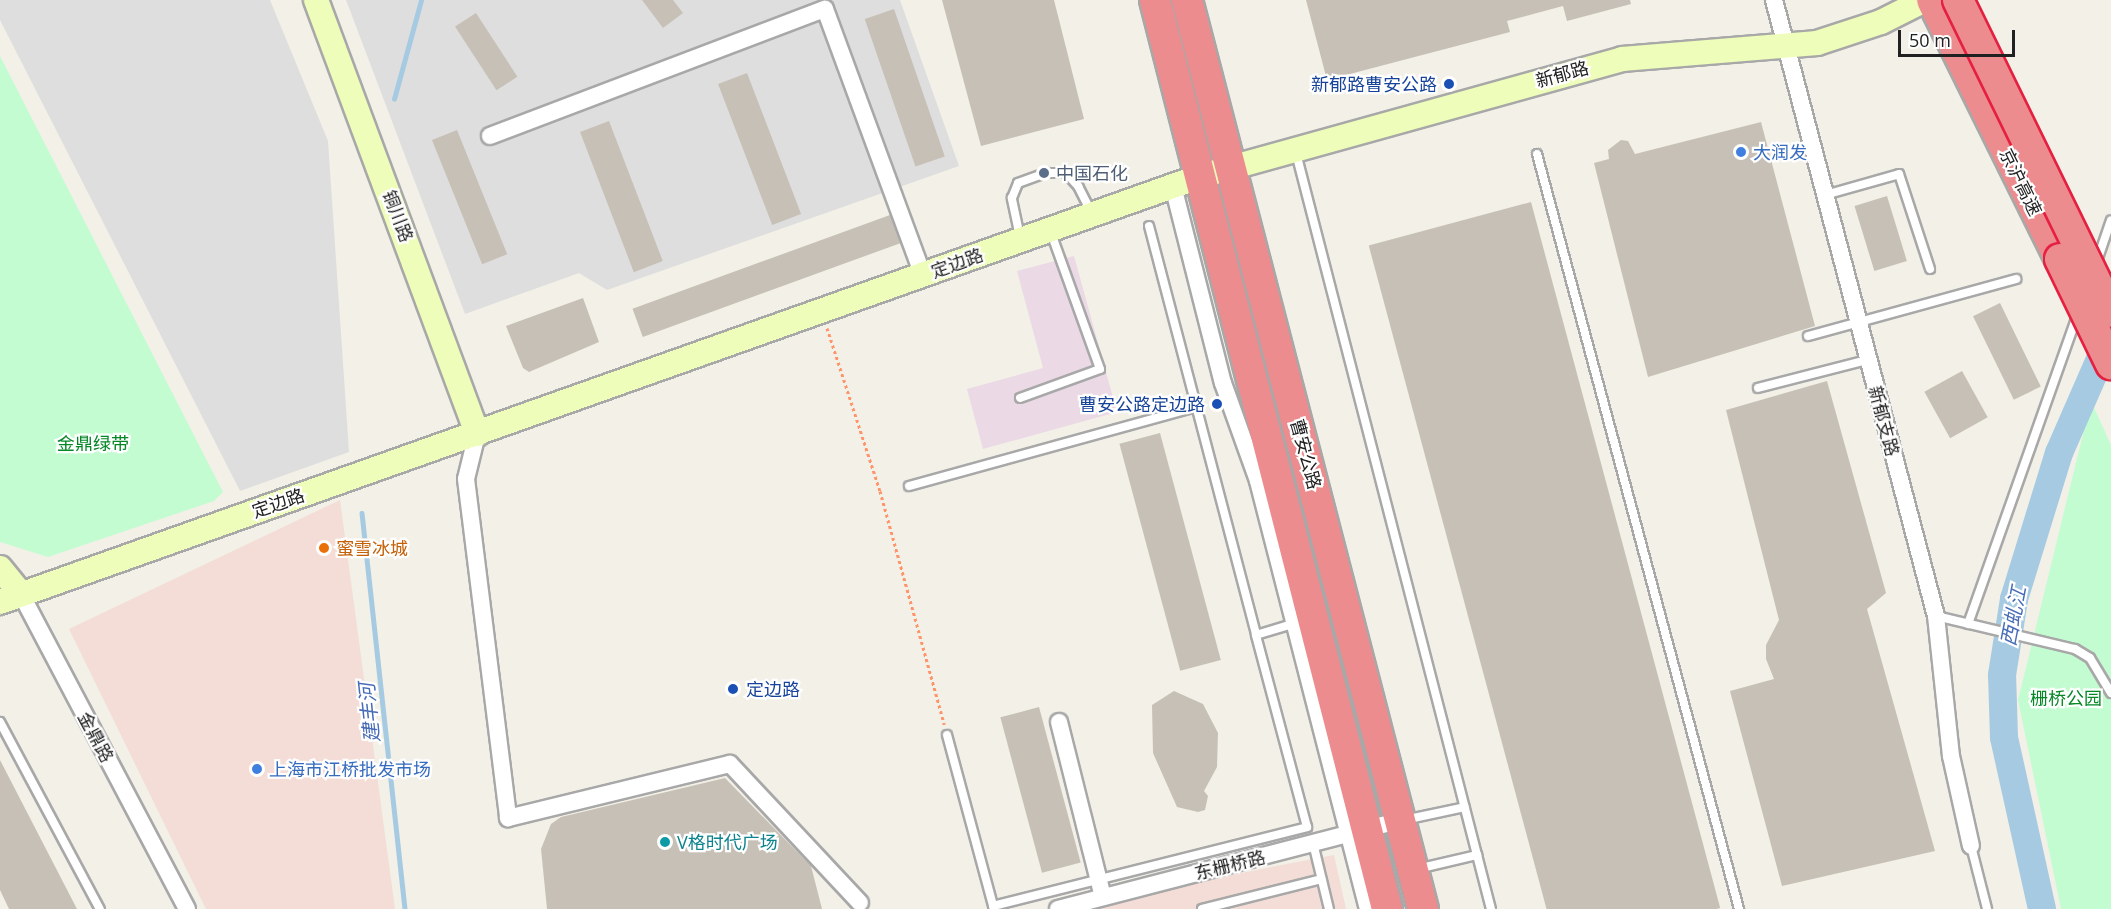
<!DOCTYPE html>
<meta charset="utf-8">
<style>
body{margin:0}
#map{position:relative;width:2111px;height:909px;overflow:hidden;background:#f2f0e7;font-family:"Open Sans","Noto Sans SC",sans-serif}
div>[style]{position:absolute}
.residential>*{inset:0;background:#dfdede}
.commercial>*{inset:0;background:#f3ddd6}
.industrial>*{inset:0;background:#ebd9e5}
.park>*{inset:0;background:#c4fcd2}
.stream>*{height:4.5px;margin:-2.25px;padding:0 2.25px;transform-origin:2.25px;border-radius:2.25px;background:#a6cae1}
.river>*{height:28px;margin:-14px;padding:0 14px;transform-origin:14px;border-radius:14px;background:#a6cae1}
.building>*{inset:0;background:#c7c0b6;transform-origin:0 0}
.path>*{height:3px;margin-top:-1.5px;transform-origin:0;background:repeating-linear-gradient(90deg,#ff946b 0 3px,transparent 0 6px)}
.roads{filter:drop-shadow(2px 0 #a8a8a8) drop-shadow(-2px 0 #a8a8a8) drop-shadow(0 2px #a8a8a8) drop-shadow(0 -2px #a8a8a8)}
.lane>*{height:8px;margin:-4px;padding:0 4px;transform-origin:4px;border-radius:4px;background:#fff}
.street>*{height:16px;margin:-8px;padding:0 8px;transform-origin:8px;border-radius:8px;background:#fff}
.secondary>*{height:24px;margin:-12px;padding:0 12px;transform-origin:12px;border-radius:12px;background:#eefdba}
.highway>*{height:30px;margin:-15px;padding:0 15px;transform-origin:15px;border-radius:15px;background:#ec8c8e}
.bridges{filter:drop-shadow(2px 0 #e52041) drop-shadow(-2px 0 #e52041) drop-shadow(0 2px #e52041) drop-shadow(0 -2px #e52041)}
.highway-bridge>*{height:30px;margin:-15px;padding:0 15px;transform-origin:15px;border-radius:15px;background:#ec8c8e}
.dots>*{width:16px;height:16px;translate:-50% -50%;box-sizing:border-box;border:3px solid #fff;border-radius:50%}
span{translate:-50% -50%;white-space:nowrap;text-align:center;line-height:1.15;-webkit-text-stroke:4.5px #fff;paint-order:stroke}
.street-label{font-size:18px;color:#212121}
.transit-label{font-size:18px;color:#164399}
.right{translate:-100% -50%;text-align:right}
.left{translate:0 -50%;text-align:left}
.shop-label{font-size:18px;color:#366cbe}
.service-label{font-size:18px;color:#4e5e75}
.park-label{font-size:18px;color:#068827}
.food-label{font-size:18px;color:#c56008}
.culture-label{font-size:18px;color:#0d838f}
.water-label{font-size:20px;color:#476cb7;font-style:italic}
.scale{position:absolute;left:1898px;top:30px;width:117px;height:27px;box-sizing:border-box;border:3px solid #212121;border-top:0;padding-left:8px;font-size:18px;line-height:21px;white-space:nowrap;color:#212121;-webkit-text-stroke:4px #fff;paint-order:stroke}
</style>
<div id="map">
<div class="residential">
<i style="clip-path:polygon(0 0,270px 0,328px 141px,349px 452px,240px 491px,0 20px)"></i>
<i style="clip-path:polygon(346px 0,900px 0,959px 166px,607px 290px,579px 273px,465px 314px)"></i>
</div>
<div class="commercial">
<i style="clip-path:polygon(340px 500px,395px 909px,206px 909px,69px 629px)"></i>
<i style="clip-path:polygon(1334px 855px,1346px 909px,1054px 909px)"></i>
</div>
<div class="industrial">
<i style="clip-path:polygon(1074px 256px,1117px 412px,983px 449px,967px 389px,1043px 368px,1017px 271px)"></i>
</div>
<div class="park">
<i style="clip-path:polygon(0 56px,223px 492px,214px 501px,48px 557px,0 542px)"></i>
<i style="clip-path:polygon(2091px 401px,2111px 445px,2111px 909px,2061px 909px,2018px 700px)"></i>
</div>
<div class="stream">
<i style="left:394px;top:99px;width:103px;rotate:-74.7deg"></i>
<i style="left:362px;top:513px;width:398px;rotate:83.8deg"></i>
</div>
<div class="river">
<i style="left:2042px;top:909px;width:176px;rotate:-102.5deg"></i>
<i style="left:2004px;top:737px;width:62px;rotate:-91.8deg"></i>
<i style="left:2002px;top:675px;width:77px;rotate:-81deg"></i>
<i style="left:2014px;top:599px;width:153px;rotate:-72.9deg"></i>
<i style="left:2059px;top:453px;width:130px;rotate:-66.4deg"></i>
</div>
<div class="building">
<i style="clip-path:polygon(642px 0,673px 0,683px 13px,663px 28px)"></i>
<i style="clip-path:polygon(942px 0,1054px 0,1084px 119px,981px 146px)"></i>
<i style="clip-path:polygon(1306px 0,1630px 0,1631px 4px,1567px 21px,1563px 6px,1507px 21px,1510px 32px,1327px 80px)"></i>
<i style="left:894px;top:9px;width:156px;height:31px;rotate:71deg"></i>
<i style="left:476px;top:13px;width:76px;height:25px;rotate:57deg"></i>
<i style="left:747px;top:73px;width:151px;height:31px;rotate:69deg"></i>
<i style="left:609px;top:121px;width:150px;height:31px;rotate:69deg"></i>
<i style="clip-path:polygon(1761px 122px,1815px 326px,1648px 377px,1594px 163px,1609px 159px,1608px 150px,1621px 140px,1628px 141px,1635px 154px)"></i>
<i style="left:457px;top:130px;width:134px;height:27px;rotate:68deg"></i>
<i style="left:1887px;top:196px;width:68px;height:34px;rotate:73deg"></i>
<i style="left:1531px;top:202px;width:731px;height:168px;rotate:75deg"></i>
<i style="left:890px;top:215px;width:30px;height:274px;rotate:70deg"></i>
<i style="clip-path:polygon(583px 298px,599px 342px,529px 372px,523px 368px,506px 326px)"></i>
<i style="left:2000px;top:303px;width:93px;height:30px;rotate:64deg"></i>
<i style="left:1962px;top:371px;width:53px;height:43px;rotate:61deg"></i>
<i style="clip-path:polygon(1827px 381px,1886px 593px,1867px 609px,1935px 851px,1782px 886px,1730px 691px,1774px 679px,1766px 659px,1766px 645px,1779px 620px,1726px 410px)"></i>
<i style="left:1160px;top:433px;width:235px;height:42px;rotate:75deg"></i>
<i style="clip-path:polygon(1174px 691px,1203px 704px,1218px 733px,1217px 767px,1204px 791px,1208px 796px,1205px 810px,1198px 812px,1177px 807px,1153px 753px,1152px 705px)"></i>
<i style="left:1039px;top:707px;width:161px;height:40px;rotate:75deg"></i>
<i style="clip-path:polygon(0 760px,77px 909px,9px 909px,0 890px)"></i>
<i style="clip-path:polygon(725px 778px,811px 866px,822px 909px,547px 909px,541px 849px,551px 824px,561px 817px)"></i>
</div>
<div class="path">
<i style="left:827px;top:328px;width:171px;rotate:72deg"></i>
<i style="left:880px;top:491px;width:242px;rotate:74.6deg"></i>
</div>
<div class="roads">
<div class="lane">
<i style="left:1296px;top:153px;width:781px;rotate:75.54deg"></i>
<i style="left:1537px;top:154px;width:782px;rotate:75.02deg"></i>
<i style="left:1825px;top:195px;width:77px;rotate:-15.8deg"></i>
<i style="left:1899px;top:174px;width:100px;rotate:71.9deg"></i>
<i style="left:1149px;top:226px;width:423px;rotate:75.3deg"></i>
<i style="left:1020px;top:237px;width:40px;rotate:-102deg"></i>
<i style="left:1012px;top:198px;width:16px;rotate:-68deg"></i>
<i style="left:1018px;top:183px;width:30px;rotate:-20deg"></i>
<i style="left:1046px;top:173px;width:20px"></i>
<i style="left:1066px;top:173px;width:18px;rotate:47deg"></i>
<i style="left:1078px;top:186px;width:29px;rotate:63deg"></i>
<i style="left:2096px;top:264px;width:46px;rotate:-71.2deg"></i>
<i style="left:1808px;top:336px;width:216px;rotate:-15.3deg"></i>
<i style="left:1758px;top:388px;width:113px;rotate:-14.4deg"></i>
<i style="left:1020px;top:398px;width:85px;rotate:-19.9deg"></i>
<i style="left:1100px;top:369px;width:148px;rotate:-109.8deg"></i>
<i style="left:909px;top:486px;width:298px;rotate:-15.4deg"></i>
<i style="left:1936px;top:616px;width:143px;rotate:13.4deg"></i>
<i style="left:2075px;top:649px;width:17px;rotate:31deg"></i>
<i style="left:2090px;top:658px;width:41px;rotate:59deg"></i>
<i style="left:1968px;top:624px;width:330px;rotate:-70.5deg"></i>
<i style="left:0;top:722px;width:212px;rotate:61.9deg"></i>
<i style="left:947px;top:735px;width:180px;rotate:74.9deg"></i>
<i style="left:1404px;top:820px;width:62px;rotate:-12deg"></i>
<i style="left:1313px;top:843px;width:68px;rotate:76.4deg"></i>
<i style="left:1971px;top:846px;width:65px;rotate:75.7deg"></i>
<i style="left:1417px;top:869px;width:62px;rotate:-13.1deg"></i>
<i style="left:993px;top:906px;width:324px;rotate:-14.1deg"></i>
<i style="left:1307px;top:827px;width:199px;rotate:-104.9deg"></i>
<i style="left:1256px;top:635px;width:42px;rotate:-16.7deg"></i>
<i style="left:1202px;top:909px;width:123px;rotate:-14.1deg"></i>
</div>
<div class="street">
<i style="left:1774px;top:0;width:637px;rotate:75.27deg"></i>
<i style="left:1936px;top:616px;width:141px;rotate:83.9deg"></i>
<i style="left:1951px;top:756px;width:92px;rotate:77.5deg"></i>
<i style="left:490px;top:136px;width:358px;rotate:-20.8deg"></i>
<i style="left:825px;top:9px;width:283px;rotate:69.8deg"></i>
<i style="left:1173px;top:186px;width:203px;rotate:75.8deg"></i>
<i style="left:1223px;top:383px;width:104px;rotate:70.3deg"></i>
<i style="left:1258px;top:481px;width:442px;rotate:75.6deg"></i>
<i style="left:477px;top:434px;width:46px;rotate:103.7deg"></i>
<i style="left:466px;top:479px;width:342px;rotate:82.9deg"></i>
<i style="left:508px;top:818px;width:228px;rotate:-13.7deg"></i>
<i style="left:730px;top:764px;width:190px;rotate:46.9deg"></i>
<i style="left:21px;top:594px;width:356px;rotate:62.2deg"></i>
<i style="left:1059px;top:722px;width:180px;rotate:75.9deg"></i>
<i style="left:1058px;top:909px;width:355px;rotate:-14.5deg"></i>
</div>
<div class="secondary">
<i style="left:316px;top:0;width:463px;rotate:69.6deg"></i>
<i style="left:0;top:568px;width:33px;rotate:51deg"></i>
<i style="left:0;top:602px;width:1274px;rotate:-19.53deg"></i>
<i style="left:1201px;top:176px;width:437px;rotate:-15.5deg"></i>
<i style="left:1622px;top:59px;width:196px;rotate:-4.7deg"></i>
<i style="left:1817px;top:43px;width:67px;rotate:-18.2deg"></i>
<i style="left:1881px;top:22px;width:49px;rotate:-26.6deg"></i>
</div>
<div class="highway">
<i style="left:1155px;top:0;width:938px;rotate:75.68deg"></i>
<i style="left:1187px;top:0;width:939px;rotate:75.45deg"></i>
<i style="left:1932px;top:0;width:289px;rotate:63.7deg"></i>
</div>
</div>
<div class="bridges">
<div class="highway-bridge">
<i style="left:1958px;top:0;width:347px;rotate:63.9deg"></i>
<i style="left:2060px;top:259px;width:117px;rotate:64.1deg"></i>
</div>
</div>
<div class="dots">
<i style="left:1449px;top:84px;background:#1a4fb4"></i>
<i style="left:1741px;top:152px;background:#3f7fe0"></i>
<i style="left:1044px;top:173px;background:#5c6f8a"></i>
<i style="left:1217px;top:404px;background:#1a4fb4"></i>
<i style="left:324px;top:548px;background:#e8710a"></i>
<i style="left:733px;top:689px;background:#1a4fb4"></i>
<i style="left:257px;top:769px;background:#3f7fe0"></i>
<i style="left:665px;top:842px;background:#0f9aa8"></i>
</div>
<div class="street-label">
<span style="left:1562px;top:74px;rotate:-15deg">新郁路</span>
<span style="left:2021px;top:182px;rotate:64deg">京沪高速</span>
<span style="left:398px;top:216px;rotate:69deg">铜川路</span>
<span style="left:957px;top:263px;rotate:-20deg">定边路</span>
<span style="left:1884px;top:421px;rotate:75deg">新郁支路</span>
<span style="left:1306px;top:454px;rotate:75deg">曹安公路</span>
<span style="left:278px;top:503px;rotate:-19deg">定边路</span>
<span style="left:96px;top:737px;rotate:62deg">金鼎路</span>
<span style="left:1230px;top:865px;rotate:-14deg">东栅桥路</span>
</div>
<div class="transit-label">
<span class="right" style="left:1437px;top:84px">新郁路曹安公路</span>
<span class="right" style="left:1205px;top:404px">曹安公路定边路</span>
<span class="left" style="left:746px;top:689px">定边路</span>
</div>
<div class="shop-label">
<span class="left" style="left:1753px;top:152px">大润发</span>
<span class="left" style="left:269px;top:769px">上海市江桥批发市场</span>
</div>
<div class="service-label">
<span class="left" style="left:1056px;top:173px">中国石化</span>
</div>
<div class="park-label">
<span style="left:93px;top:443px">金鼎绿带</span>
<span style="left:2066px;top:698px">栅桥公园</span>
</div>
<div class="food-label">
<span class="left" style="left:336px;top:548px">蜜雪冰城</span>
</div>
<div class="culture-label">
<span class="left" style="left:677px;top:842px">V格时代广场</span>
</div>
<div class="water-label">
<span style="left:2013px;top:616px;rotate:-79deg">西虬江</span>
<span style="left:369px;top:713px;rotate:-96deg">建丰河</span>
</div>
<div class="scale">50 m</div>
</div>
